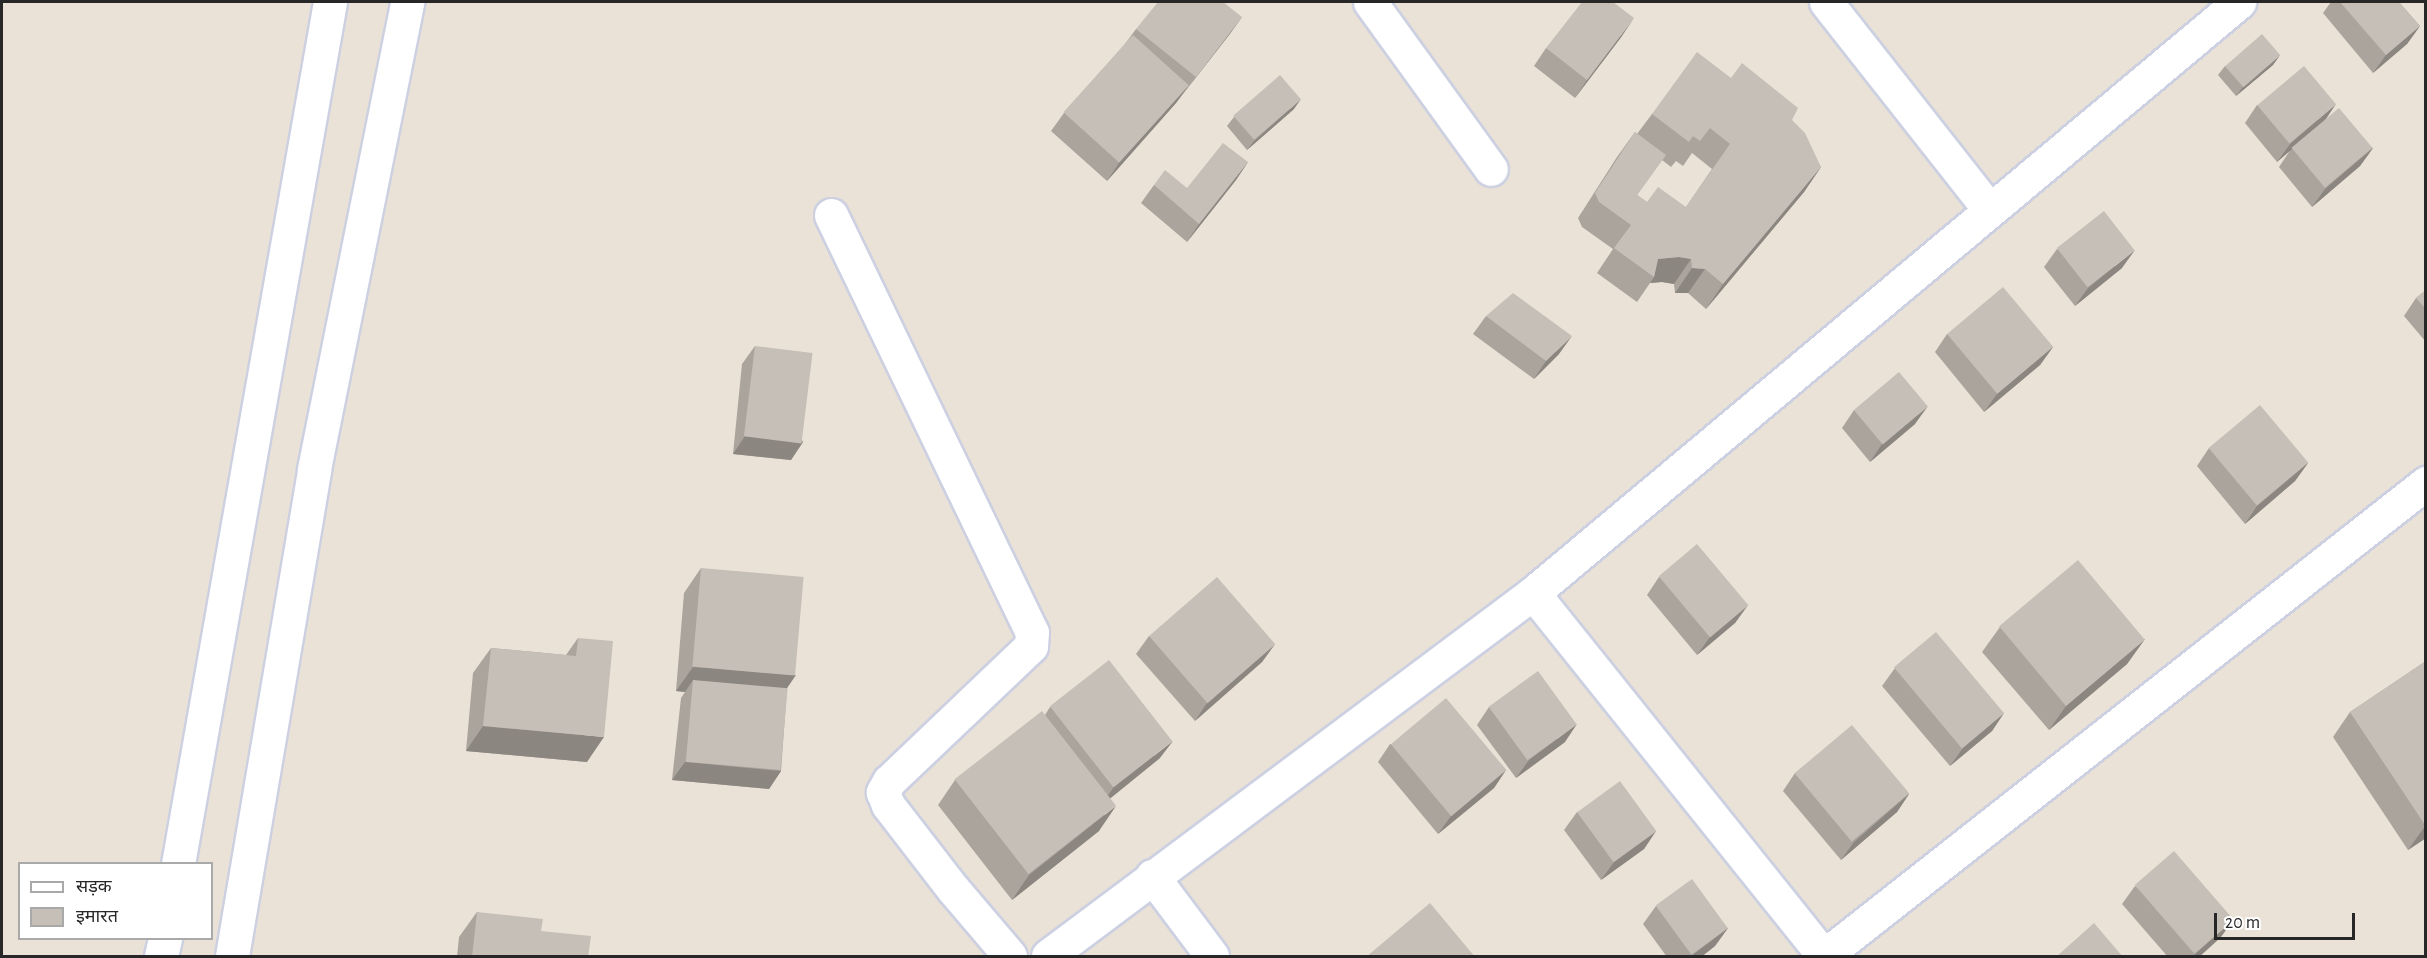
<!DOCTYPE html>
<meta charset="utf-8">
<style>
body{margin:0}
#map{position:relative;width:2427px;height:958px;overflow:hidden;background:#ebe2d7;font-family:"Alegreya Sans","Noto Sans Devanagari",sans-serif}
div>[style]{position:absolute}
.roads{filter:drop-shadow(2px 0 #ccd0e1) drop-shadow(-2px 0 #ccd0e1) drop-shadow(0 2px #ccd0e1) drop-shadow(0 -2px #ccd0e1)}
.minor>*{height:33px;margin:-16.5px;padding:0 16.5px;transform-origin:16.5px;border-radius:16.5px;background:#fff}
.secondary>*{height:33px;margin:-16.5px;padding:0 16.5px;transform-origin:16.5px;border-radius:16.5px;background:#fff}
.wall>*{inset:0;background:#aaa49d}
.shaded-wall>*{inset:0;background:#8b8680}
.building>*{inset:0;background:#c6bfb7;transform-origin:0 0}
span{translate:-50% -50%;white-space:nowrap;text-align:center;line-height:1.15;-webkit-text-stroke:4.5px #fff;paint-order:stroke}
.frame{position:absolute;inset:0;border:3px solid #272727;pointer-events:none}
.legend{position:absolute;left:18px;top:862px;width:195px;height:78px;box-sizing:border-box;background:#fff;border:2px solid #a9a9a9;margin:0;padding:8px 10px;list-style:none;font-size:18px;color:#272727}
.legend li{display:flex;align-items:center;gap:12px;height:30px}
.legend b{width:30px;border:2px solid #a9a9a9}
.scale{position:absolute;left:2214px;top:913px;width:141px;height:27px;box-sizing:border-box;border:3px solid #272727;border-top:0;padding-left:8px;font-size:18px;line-height:21px;white-space:nowrap;color:#272727;-webkit-text-stroke:4px #fff;paint-order:stroke}
</style>
<div id="map">
<div class="roads">
<div class="minor">
<i style="left:1370px;top:2px;width:206px;rotate:54.1deg"></i>
<i style="left:1826px;top:2px;width:262px;rotate:51.8deg"></i>
<i style="left:831px;top:215px;width:463px;rotate:64.3deg"></i>
<i style="left:1032px;top:632px;width:14px;rotate:94deg"></i>
<i style="left:1031px;top:646px;width:196px;rotate:136.4deg"></i>
<i style="left:889px;top:781px;width:13px;rotate:119deg"></i>
<i style="left:883px;top:792px;width:14px;rotate:69deg"></i>
<i style="left:888px;top:805px;width:106px;rotate:52.3deg"></i>
<i style="left:953px;top:889px;width:88px;rotate:49.6deg"></i>
<i style="left:1533px;top:593px;width:465px;rotate:51.3deg"></i>
<i style="left:1152px;top:876px;width:100px;rotate:53.1deg"></i>
<i style="left:1048px;top:956px;width:606px;rotate:-36.81deg"></i>
<i style="left:1533px;top:593px;width:921px;rotate:-39.93deg"></i>
<i style="left:1824px;top:956px;width:766px;rotate:-38.16deg"></i>
</div>
<div class="secondary">
<i style="left:178px;top:864px;width:875px;rotate:-80deg"></i>
<i style="left:161px;top:956px;width:18px;rotate:-77deg"></i>
<i style="left:232px;top:956px;width:494px;rotate:-80.4deg"></i>
<i style="left:314px;top:469px;width:476px;rotate:-78.7deg"></i>
</div>
</div>
<div class="wall">
<i style="clip-path:polygon(2331px 2px,2399px 2px,2420px 26px,2407px 44px,2373px 73px,2323px 13px)"></i>
<i style="clip-path:polygon(1242px 17px,1229px 35px,1176px 103px,1107px 181px,1051px 131px,1064px 113px,1125px 44px,1136px 29px)"></i>
<i style="clip-path:polygon(1622px 36px,1575px 98px,1534px 66px,1546px 48px)"></i>
<i style="clip-path:polygon(2280px 55px,2273px 65px,2236px 96px,2218px 75px,2225px 66px)"></i>
<i style="clip-path:polygon(evenodd,1731px 78px,1792px 120px,1821px 167px,1804px 192px,1706px 309px,1688px 293px,1675px 293px,1674px 284px,1662px 282px,1650px 283px,1637px 302px,1597px 273px,1613px 249px,1582px 227px,1578px 218px,1617px 157px,1635px 132px,1637px 134px,1652px 114px,1731px 78px,1692px 153px,1712px 169px,1686px 207px,1647px 202px,1637px 195px,1662px 160px,1671px 167px,1676px 161px,1683px 166px,1692px 153px)"></i>
<i style="clip-path:polygon(2257px 105px,2324px 121px,2373px 148px,2360px 166px,2312px 207px,2279px 167px,2291px 149px,2277px 162px,2245px 123px)"></i>
<i style="clip-path:polygon(1294px 109px,1247px 150px,1227px 126px,1234px 117px)"></i>
<i style="clip-path:polygon(1248px 162px,1236px 180px,1187px 242px,1141px 203px,1154px 185px,1187px 188px)"></i>
<i style="clip-path:polygon(2057px 249px,2122px 268px,2075px 306px,2044px 267px)"></i>
<i style="clip-path:polygon(2426px 290px,2426px 342px,2404px 316px,2416px 298px)"></i>
<i style="clip-path:polygon(1486px 316px,1559px 354px,1534px 379px,1473px 334px)"></i>
<i style="clip-path:polygon(1947px 334px,2053px 347px,2040px 365px,1984px 412px,1935px 352px)"></i>
<i style="clip-path:polygon(755px 346px,803px 442px,791px 460px,733px 454px,742px 364px)"></i>
<i style="clip-path:polygon(1854px 410px,1915px 424px,1870px 462px,1842px 428px)"></i>
<i style="clip-path:polygon(2209px 448px,2308px 463px,2295px 481px,2245px 524px,2197px 466px)"></i>
<i style="clip-path:polygon(701px 568px,787px 688px,781px 771px,769px 789px,672px 780px,681px 698px,685px 692px,676px 691px,684px 593px)"></i>
<i style="clip-path:polygon(1659px 577px,1748px 605px,1735px 623px,1697px 655px,1647px 595px)"></i>
<i style="clip-path:polygon(2000px 627px,2145px 639px,2127px 664px,2049px 730px,1982px 652px)"></i>
<i style="clip-path:polygon(1149px 636px,1275px 644px,1262px 662px,1195px 721px,1136px 654px)"></i>
<i style="clip-path:polygon(578px 638px,587px 762px,466px 751px,473px 673px,491px 648px,566px 655px)"></i>
<i style="clip-path:polygon(2426px 661px,2426px 838px,2408px 850px,2333px 737px,2350px 712px)"></i>
<i style="clip-path:polygon(1895px 668px,2004px 713px,1992px 731px,1950px 766px,1882px 686px)"></i>
<i style="clip-path:polygon(1050px 707px,1160px 758px,1110px 798px,1099px 831px,1012px 900px,938px 805px,955px 780px,1045px 715px)"></i>
<i style="clip-path:polygon(1489px 707px,1565px 742px,1516px 778px,1477px 725px)"></i>
<i style="clip-path:polygon(1390px 744px,1506px 770px,1494px 788px,1438px 834px,1378px 762px)"></i>
<i style="clip-path:polygon(1795px 773px,1909px 794px,1897px 812px,1841px 860px,1783px 791px)"></i>
<i style="clip-path:polygon(1577px 812px,1656px 831px,1644px 849px,1601px 880px,1564px 830px)"></i>
<i style="clip-path:polygon(2135px 886px,2221px 937px,2199px 957px,2168px 957px,2122px 904px)"></i>
<i style="clip-path:polygon(1656px 906px,1728px 928px,1715px 946px,1701px 957px,1667px 957px,1643px 924px)"></i>
<i style="clip-path:polygon(477px 912px,541px 931px,588px 957px,457px 957px,459px 937px)"></i>
</div>
<div class="shaded-wall">
<i style="clip-path:polygon(1242px 17px,1229px 35px,1183px 94px,1196px 77px)"></i>
<i style="clip-path:polygon(1634px 18px,1622px 36px,1575px 98px,1587px 80px)"></i>
<i style="clip-path:polygon(2420px 26px,2407px 44px,2373px 73px,2386px 55px)"></i>
<i style="clip-path:polygon(2280px 55px,2273px 65px,2236px 96px,2243px 87px)"></i>
<i style="clip-path:polygon(1189px 85px,1176px 103px,1107px 181px,1119px 163px)"></i>
<i style="clip-path:polygon(1301px 99px,1294px 109px,1247px 150px,1254px 141px)"></i>
<i style="clip-path:polygon(2336px 104px,2324px 122px,2277px 162px,2290px 144px)"></i>
<i style="clip-path:polygon(2373px 148px,2360px 166px,2312px 207px,2325px 189px)"></i>
<i style="clip-path:polygon(1248px 162px,1236px 180px,1187px 242px,1199px 224px)"></i>
<i style="clip-path:polygon(1821px 167px,1804px 192px,1706px 309px,1723px 284px)"></i>
<i style="clip-path:polygon(2135px 250px,2122px 268px,2075px 306px,2088px 288px)"></i>
<i style="clip-path:polygon(1679px 257px,1691px 259px,1674px 284px,1662px 282px,1650px 283px,1654px 277px,1658px 259px)"></i>
<i style="clip-path:polygon(1692px 268px,1705px 269px,1688px 293px,1675px 293px)"></i>
<i style="clip-path:polygon(1572px 336px,1559px 354px,1534px 379px,1546px 361px)"></i>
<i style="clip-path:polygon(2053px 347px,2040px 365px,1984px 412px,1997px 394px)"></i>
<i style="clip-path:polygon(1928px 406px,1915px 424px,1870px 462px,1882px 444px)"></i>
<i style="clip-path:polygon(745px 436px,803px 442px,791px 460px,733px 454px)"></i>
<i style="clip-path:polygon(2308px 463px,2295px 481px,2245px 524px,2257px 506px)"></i>
<i style="clip-path:polygon(1748px 605px,1735px 623px,1697px 655px,1710px 637px)"></i>
<i style="clip-path:polygon(2145px 639px,2127px 664px,2049px 730px,2066px 706px)"></i>
<i style="clip-path:polygon(1275px 644px,1262px 662px,1195px 721px,1207px 703px)"></i>
<i style="clip-path:polygon(693px 667px,796px 675px,779px 700px,693px 680px,685px 692px,676px 691px)"></i>
<i style="clip-path:polygon(2004px 713px,1992px 731px,1950px 766px,1963px 748px)"></i>
<i style="clip-path:polygon(1577px 724px,1565px 742px,1516px 778px,1529px 760px)"></i>
<i style="clip-path:polygon(483px 726px,604px 737px,587px 762px,466px 751px)"></i>
<i style="clip-path:polygon(1173px 741px,1160px 758px,1101px 806px,1113px 788px)"></i>
<i style="clip-path:polygon(685px 762px,781px 771px,769px 789px,672px 780px)"></i>
<i style="clip-path:polygon(1506px 770px,1494px 788px,1438px 834px,1451px 816px)"></i>
<i style="clip-path:polygon(1909px 794px,1897px 812px,1841px 860px,1854px 842px)"></i>
<i style="clip-path:polygon(1116px 806px,1099px 831px,1012px 900px,1029px 875px)"></i>
<i style="clip-path:polygon(2426px 825px,2426px 838px,2408px 850px)"></i>
<i style="clip-path:polygon(1656px 831px,1644px 849px,1601px 880px,1614px 862px)"></i>
<i style="clip-path:polygon(2234px 919px,2221px 937px,2199px 957px,2192px 957px)"></i>
<i style="clip-path:polygon(1728px 928px,1715px 946px,1701px 957px,1690px 957px)"></i>
</div>
<div class="building">
<i style="clip-path:polygon(1158px 2px,1223px 2px,1242px 17px,1196px 77px,1136px 29px)"></i>
<i style="clip-path:polygon(1582px 2px,1613px 2px,1634px 18px,1587px 80px,1546px 48px)"></i>
<i style="clip-path:polygon(2340px 2px,2399px 2px,2420px 26px,2386px 55px)"></i>
<i style="left:2262px;top:34px;width:28px;height:49px;rotate:49deg"></i>
<i style="left:1133px;top:35px;width:75px;height:104px;rotate:42deg"></i>
<i style="clip-path:polygon(1697px 52px,1731px 78px,1742px 63px,1798px 108px,1792px 120px,1805px 133px,1821px 167px,1723px 284px,1705px 269px,1692px 268px,1691px 259px,1679px 257px,1658px 259px,1654px 277px,1614px 248px,1631px 225px,1599px 202px,1595px 193px,1635px 132px,1666px 155px,1637px 195px,1647px 202px,1658px 187px,1686px 207px,1730px 144px,1710px 128px,1700px 141px,1693px 136px,1689px 142px,1652px 114px)"></i>
<i style="left:2304px;top:66px;width:50px;height:61px;rotate:50deg"></i>
<i style="left:1280px;top:75px;width:32px;height:62px;rotate:49deg"></i>
<i style="left:2339px;top:108px;width:52px;height:62px;rotate:50deg"></i>
<i style="clip-path:polygon(1223px 143px,1248px 162px,1199px 224px,1154px 185px,1165px 170px,1187px 188px)"></i>
<i style="left:2104px;top:211px;width:50px;height:60px;rotate:52deg"></i>
<i style="left:2003px;top:287px;width:78px;height:73px;rotate:50deg"></i>
<i style="clip-path:polygon(2426px 290px,2426px 309px,2416px 298px)"></i>
<i style="clip-path:polygon(1513px 293px,1572px 336px,1546px 361px,1486px 316px)"></i>
<i style="left:755px;top:346px;width:58px;height:91px;rotate:7deg"></i>
<i style="left:1899px;top:372px;width:45px;height:59px;rotate:50deg"></i>
<i style="left:2260px;top:405px;width:75px;height:67px;rotate:50deg"></i>
<i style="left:1697px;top:544px;width:80px;height:50px;rotate:50deg"></i>
<i style="left:2078px;top:560px;width:104px;height:103px;rotate:50deg"></i>
<i style="left:701px;top:568px;width:103px;height:99px;rotate:5deg"></i>
<i style="left:1217px;top:577px;width:89px;height:90px;rotate:49deg"></i>
<i style="left:1936px;top:632px;width:106px;height:55px;rotate:50deg"></i>
<i style="clip-path:polygon(578px 638px,613px 641px,604px 737px,483px 726px,491px 648px,576px 656px)"></i>
<i style="left:1109px;top:660px;width:103px;height:75px;rotate:52deg"></i>
<i style="clip-path:polygon(2426px 661px,2426px 825px,2425px 825px,2350px 712px)"></i>
<i style="left:1538px;top:671px;width:66px;height:61px;rotate:54deg"></i>
<i style="left:693px;top:680px;width:95px;height:82px;rotate:5deg"></i>
<i style="left:1446px;top:698px;width:94px;height:72px;rotate:50deg"></i>
<i style="left:1042px;top:711px;width:120px;height:111px;rotate:52deg"></i>
<i style="left:1852px;top:725px;width:89px;height:75px;rotate:50deg"></i>
<i style="left:1620px;top:781px;width:62px;height:53px;rotate:54deg"></i>
<i style="left:2174px;top:851px;width:91px;height:52px;rotate:49deg"></i>
<i style="left:1692px;top:879px;width:61px;height:45px;rotate:54deg"></i>
<i style="clip-path:polygon(1430px 903px,1475px 957px,1366px 957px)"></i>
<i style="clip-path:polygon(477px 912px,543px 919px,541px 931px,591px 936px,588px 957px,472px 957px)"></i>
<i style="clip-path:polygon(2094px 923px,2123px 957px,2056px 957px)"></i>
</div>
<div class="frame"></div>
<ul class="legend">
<li><b style="height:8px;background:#fff"></b>सड़क</li>
<li><b style="height:16px;background:#c6bfb7"></b>इमारत</li>
</ul>
<div class="scale">20 m</div>
</div>
